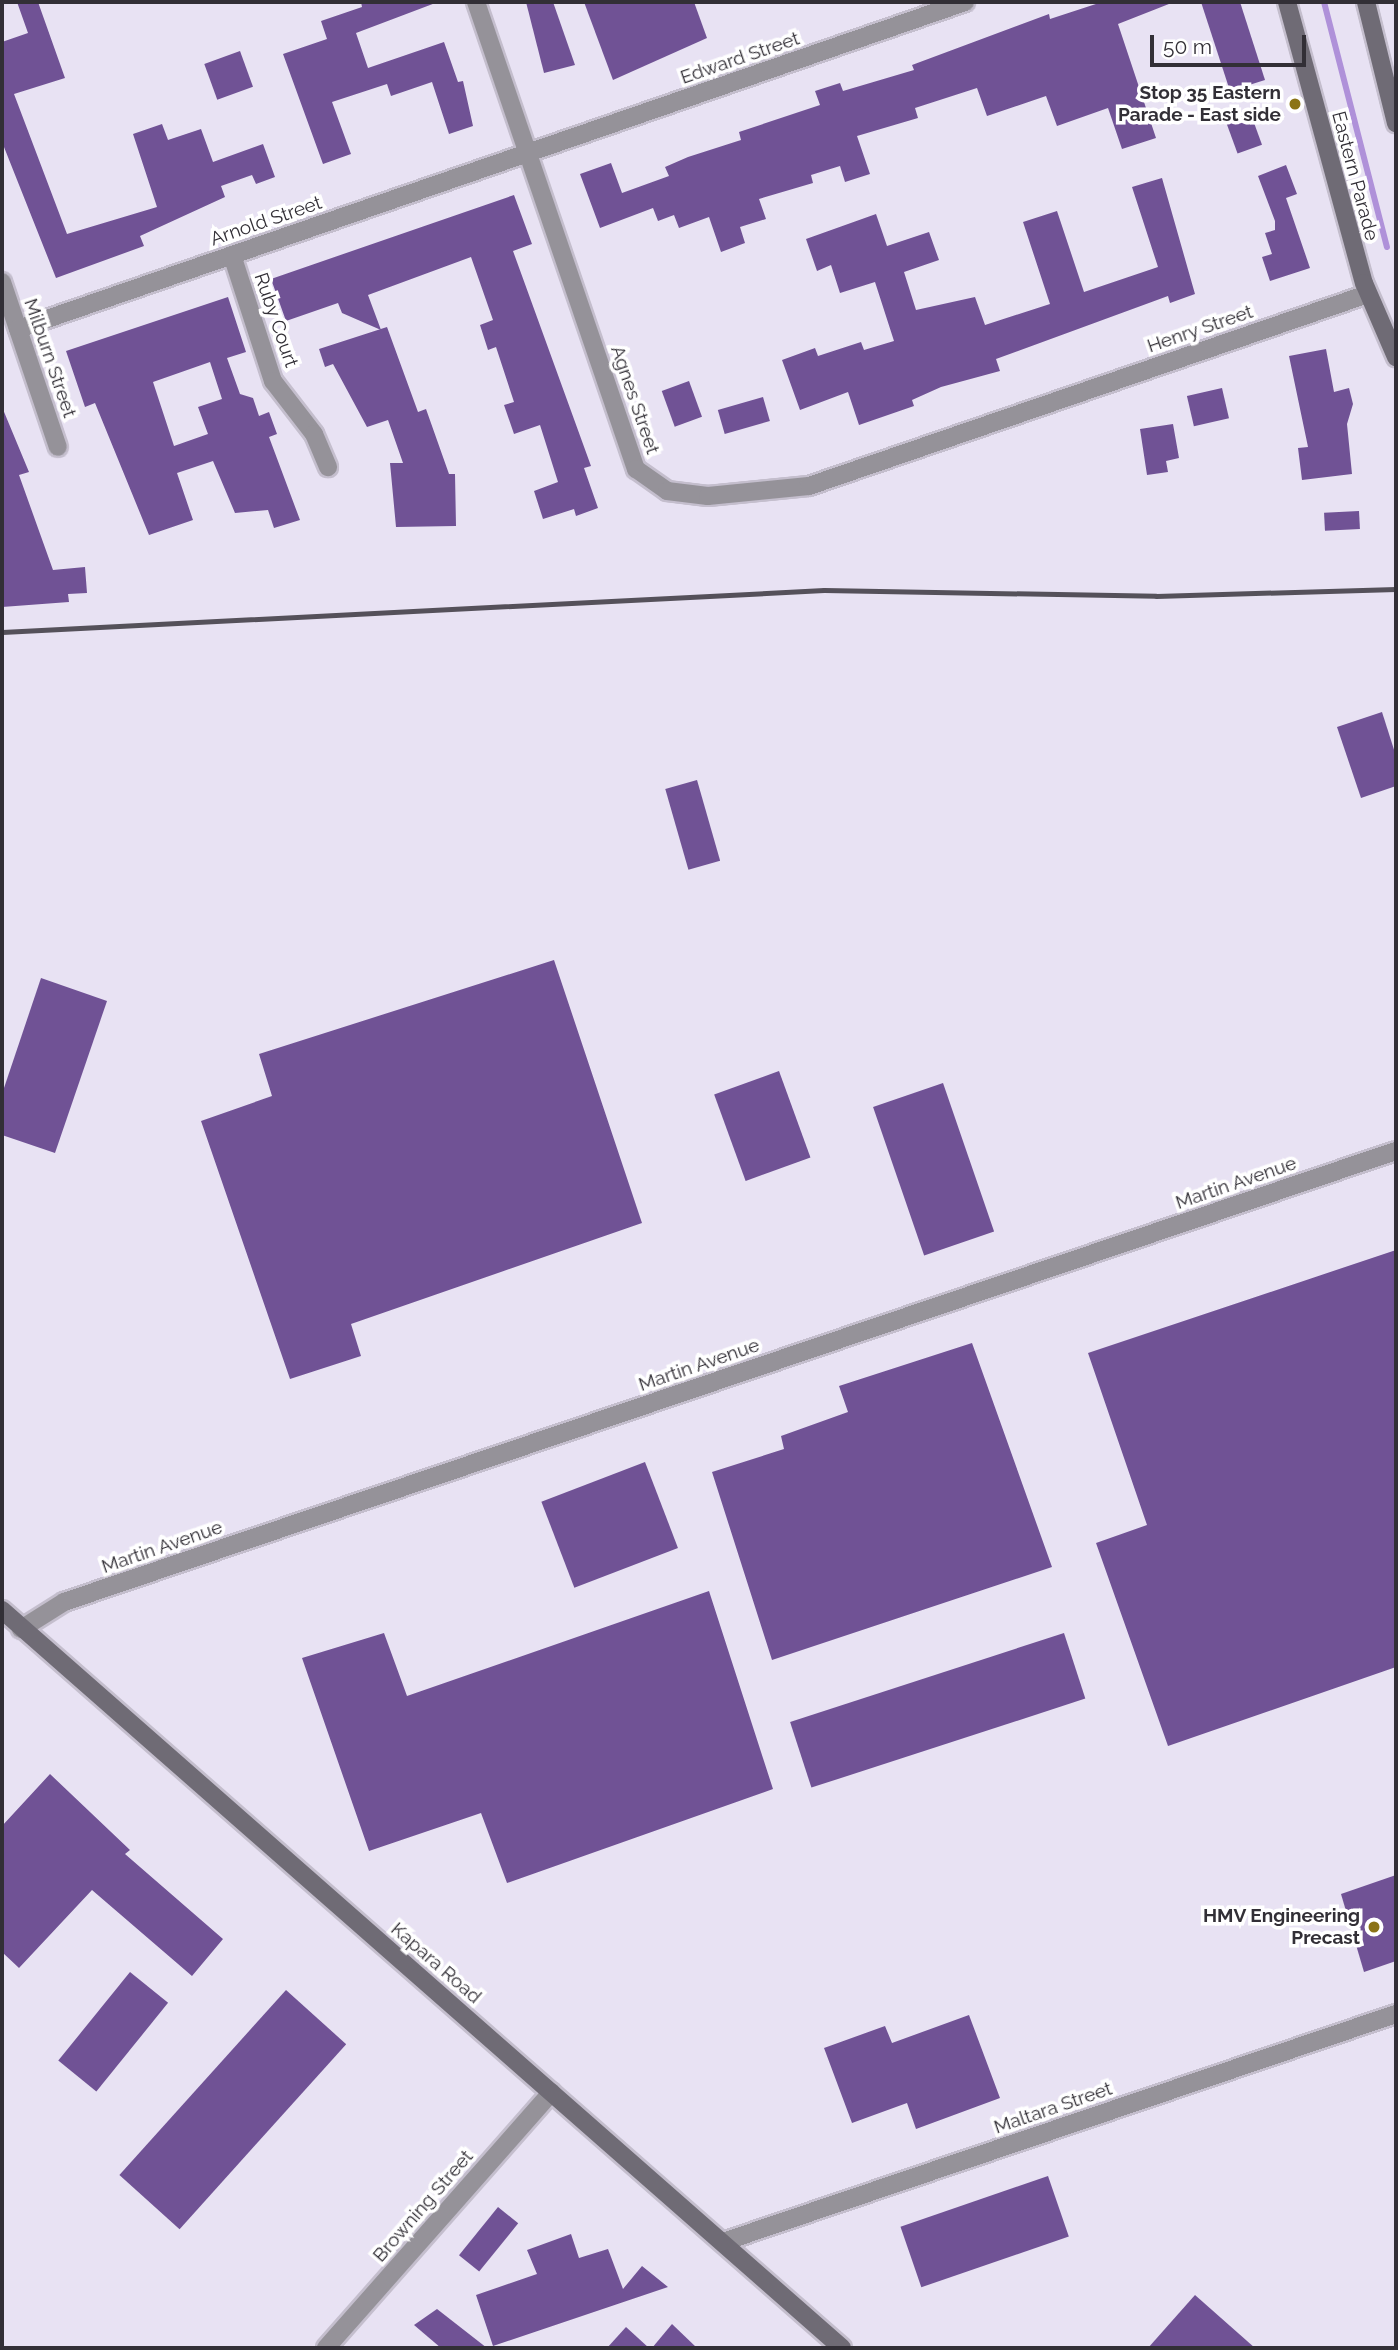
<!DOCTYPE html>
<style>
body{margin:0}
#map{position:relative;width:1398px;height:2350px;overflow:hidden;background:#e8e2f3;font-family:Raleway,sans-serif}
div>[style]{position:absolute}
.stream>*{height:6px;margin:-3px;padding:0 3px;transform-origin:3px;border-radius:3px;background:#af91d9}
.building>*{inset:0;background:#705295;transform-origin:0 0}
.roads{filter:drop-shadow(2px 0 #c4becd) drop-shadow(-2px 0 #c4becd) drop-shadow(0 2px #c4becd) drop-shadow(0 -2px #c4becd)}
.street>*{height:18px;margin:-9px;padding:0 9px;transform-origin:9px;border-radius:9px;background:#959299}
.secondary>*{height:18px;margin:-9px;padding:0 9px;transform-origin:9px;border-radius:9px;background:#6f6b75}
.rail>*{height:5px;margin:-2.5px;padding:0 2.5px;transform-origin:2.5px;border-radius:2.5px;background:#55515a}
.dots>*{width:19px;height:19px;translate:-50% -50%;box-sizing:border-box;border:4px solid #fff;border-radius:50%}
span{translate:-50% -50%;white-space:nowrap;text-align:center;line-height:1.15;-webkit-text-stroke:7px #fff;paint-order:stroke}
.street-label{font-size:19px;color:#322f36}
.poi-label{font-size:19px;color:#322f36;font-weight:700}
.right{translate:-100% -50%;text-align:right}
.frame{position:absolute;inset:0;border:4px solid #322f36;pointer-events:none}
.scale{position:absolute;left:1150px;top:35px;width:156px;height:32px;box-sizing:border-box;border:4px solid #322f36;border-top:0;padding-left:9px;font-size:21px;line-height:24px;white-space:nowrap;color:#322f36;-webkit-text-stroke:5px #fff;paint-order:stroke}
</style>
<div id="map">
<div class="stream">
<i style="left:1324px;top:2px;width:253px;rotate:75.6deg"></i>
</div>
<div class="building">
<i style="clip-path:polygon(17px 2px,38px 2px,65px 78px,14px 94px,67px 234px,157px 207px,133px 134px,162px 124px,168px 140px,201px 129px,213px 162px,263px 144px,275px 177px,256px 184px,252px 175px,221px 186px,225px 197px,140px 236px,144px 246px,56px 278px,2px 142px,2px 42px,28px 33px)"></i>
<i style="clip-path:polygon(361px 2px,438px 2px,356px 33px,368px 68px,444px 42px,458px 82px,463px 81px,473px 126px,449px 134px,432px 82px,391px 96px,387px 84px,332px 102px,351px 154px,323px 164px,283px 54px,327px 39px,321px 21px,362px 7px)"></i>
<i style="clip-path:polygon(526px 2px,553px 2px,575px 65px,544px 73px)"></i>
<i style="clip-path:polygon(584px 2px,694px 2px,707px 38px,613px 80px)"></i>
<i style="clip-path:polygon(1102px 2px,1174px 2px,1118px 24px,1156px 138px,1122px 149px,1108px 108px,1057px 126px,1046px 96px,987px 116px,977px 88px,915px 108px,918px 118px,857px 136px,870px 174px,845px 182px,840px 166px,811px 175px,813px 183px,759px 199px,766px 219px,740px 227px,745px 243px,721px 252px,709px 217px,679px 228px,674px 215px,658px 221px,653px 208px,600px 228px,580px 174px,611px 163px,622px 193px,669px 176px,665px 167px,688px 157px,741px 140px,739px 132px,820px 105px,815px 91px,840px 83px,843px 91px,914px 70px,912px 65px,1049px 14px,1050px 19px)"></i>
<i style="clip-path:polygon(1201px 2px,1240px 2px,1265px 80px,1230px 91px)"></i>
<i style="left:240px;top:51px;width:38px;height:38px;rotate:70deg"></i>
<i style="left:1249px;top:109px;width:38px;height:26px;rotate:70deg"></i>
<i style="clip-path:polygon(1286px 165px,1297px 194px,1286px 198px,1310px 268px,1270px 281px,1262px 257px,1272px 254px,1265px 233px,1275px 230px,1275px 221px,1258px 176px)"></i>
<i style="clip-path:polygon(1162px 178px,1195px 294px,1170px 303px,1168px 296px,996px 359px,1000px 371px,941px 387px,912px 400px,914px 406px,859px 425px,848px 392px,800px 410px,782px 360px,815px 348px,818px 356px,861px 342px,864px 350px,894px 341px,875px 282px,840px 293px,831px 265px,817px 271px,806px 239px,876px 214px,887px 246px,929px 232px,939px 260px,904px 272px,916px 310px,975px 297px,985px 325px,1050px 304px,1023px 222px,1057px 211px,1084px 292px,1158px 267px,1132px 187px)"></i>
<i style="clip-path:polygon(514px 195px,532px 244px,513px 251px,591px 466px,584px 468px,598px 508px,576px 516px,574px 509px,543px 519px,534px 491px,558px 482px,540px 425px,514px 434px,504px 405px,514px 402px,496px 347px,488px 350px,480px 325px,493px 320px,471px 257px,368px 295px,381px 330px,342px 313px,338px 303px,286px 321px,271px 279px)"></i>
<i style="clip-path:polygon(evenodd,228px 297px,246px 352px,227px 358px,240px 394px,253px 398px,259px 416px,269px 412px,277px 434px,269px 437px,300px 520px,274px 528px,268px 510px,235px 513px,213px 461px,177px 473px,193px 520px,149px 535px,95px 403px,85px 407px,66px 351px,228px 297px,210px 362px,222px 399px,198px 407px,208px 434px,174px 446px,153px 382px,210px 362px)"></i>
<i style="clip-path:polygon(387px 327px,418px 412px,426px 409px,449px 474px,455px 474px,456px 526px,396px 527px,390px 463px,403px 463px,388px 420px,367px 427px,333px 364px,325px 367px,319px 349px)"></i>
<i style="clip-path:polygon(1326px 349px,1334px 392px,1349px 388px,1353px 404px,1347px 424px,1352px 474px,1302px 480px,1298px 448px,1308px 447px,1289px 356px)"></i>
<i style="left:689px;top:381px;width:38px;height:29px;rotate:70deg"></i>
<i style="left:1222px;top:388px;width:31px;height:36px;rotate:77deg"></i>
<i style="left:763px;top:397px;width:25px;height:47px;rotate:74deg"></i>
<i style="clip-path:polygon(2px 407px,29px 472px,19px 475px,53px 570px,85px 567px,87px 593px,68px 594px,69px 602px,2px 607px)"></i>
<i style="clip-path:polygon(1173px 424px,1179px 458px,1166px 461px,1168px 472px,1147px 475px,1140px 429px)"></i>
<i style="left:1359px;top:511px;width:18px;height:35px;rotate:87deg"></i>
<i style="clip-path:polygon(1382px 712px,1396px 756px,1396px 786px,1361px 798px,1337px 727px)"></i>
<i style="left:697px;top:780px;width:84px;height:33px;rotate:74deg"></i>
<i style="clip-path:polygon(554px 960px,642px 1223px,351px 1324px,361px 1356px,290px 1379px,201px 1121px,272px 1096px,259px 1054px)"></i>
<i style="clip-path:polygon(41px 978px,107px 1001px,55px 1153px,2px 1135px,2px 1094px)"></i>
<i style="left:779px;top:1071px;width:92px;height:69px;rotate:70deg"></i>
<i style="left:943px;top:1083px;width:157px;height:74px;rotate:71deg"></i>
<i style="clip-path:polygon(1396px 1250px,1396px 1667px,1168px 1746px,1096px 1543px,1147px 1525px,1088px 1353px)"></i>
<i style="clip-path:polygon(972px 1343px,1052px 1567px,772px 1660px,712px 1472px,784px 1449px,781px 1436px,848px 1412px,839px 1386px)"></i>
<i style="left:645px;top:1462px;width:92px;height:111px;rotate:69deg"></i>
<i style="clip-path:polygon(709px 1591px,773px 1789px,507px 1883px,481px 1813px,369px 1851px,302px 1658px,384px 1633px,407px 1696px)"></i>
<i style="left:1064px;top:1633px;width:69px;height:288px;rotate:72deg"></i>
<i style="clip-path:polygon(50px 1774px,130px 1850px,125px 1854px,223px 1939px,192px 1976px,92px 1890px,19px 1968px,2px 1952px,2px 1826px)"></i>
<i style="clip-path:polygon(1396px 1875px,1396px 1961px,1364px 1972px,1341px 1894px)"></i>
<i style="left:130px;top:1972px;width:49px;height:114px;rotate:39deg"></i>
<i style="left:286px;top:1990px;width:81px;height:249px;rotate:42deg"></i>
<i style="clip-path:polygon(969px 2015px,1000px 2098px,916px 2129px,907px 2103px,852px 2123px,824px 2048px,885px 2026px,892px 2043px)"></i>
<i style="left:1048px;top:2176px;width:64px;height:156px;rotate:71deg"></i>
<i style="left:498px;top:2207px;width:26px;height:62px;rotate:39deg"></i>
<i style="clip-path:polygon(571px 2234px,579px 2258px,608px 2249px,623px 2289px,642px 2266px,668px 2287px,493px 2346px,476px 2295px,537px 2274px,527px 2250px)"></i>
<i style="clip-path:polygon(1195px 2295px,1255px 2348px,1148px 2348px)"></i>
<i style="clip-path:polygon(437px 2309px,487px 2348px,441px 2348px,414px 2325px)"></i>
<i style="clip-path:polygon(672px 2324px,697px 2348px,652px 2348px)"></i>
<i style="clip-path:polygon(626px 2327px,649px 2348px,607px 2348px)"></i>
</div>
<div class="roads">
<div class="street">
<i style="left:476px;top:2px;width:494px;rotate:71.1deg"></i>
<i style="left:636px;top:469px;width:38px;rotate:35deg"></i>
<i style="left:667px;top:491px;width:41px;rotate:7deg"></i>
<i style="left:708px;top:496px;width:101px;rotate:-5.7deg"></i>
<i style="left:809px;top:486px;width:591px;rotate:-18.96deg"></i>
<i style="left:232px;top:255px;width:133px;rotate:72deg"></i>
<i style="left:273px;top:381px;width:67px;rotate:52.3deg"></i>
<i style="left:314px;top:434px;width:36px;rotate:67deg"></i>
<i style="left:2px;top:282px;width:174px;rotate:71.3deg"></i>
<i style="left:18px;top:329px;width:1002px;rotate:-19.05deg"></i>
<i style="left:21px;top:1629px;width:51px;rotate:-32.1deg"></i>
<i style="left:64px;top:1602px;width:1406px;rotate:-18.71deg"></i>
<i style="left:723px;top:2242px;width:711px;rotate:-18.72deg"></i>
<i style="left:326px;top:2348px;width:341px;rotate:-48.6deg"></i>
</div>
<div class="secondary">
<i style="left:1287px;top:2px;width:291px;rotate:74.7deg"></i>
<i style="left:1364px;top:283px;width:81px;rotate:66.6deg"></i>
<i style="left:1366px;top:2px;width:125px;rotate:76.1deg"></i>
<i style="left:2px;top:1610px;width:1118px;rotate:41.3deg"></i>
</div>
</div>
<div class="rail">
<i style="left:2px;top:632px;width:823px;rotate:-2.92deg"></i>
<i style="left:824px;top:590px;width:332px;rotate:1deg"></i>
<i style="left:1156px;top:596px;width:240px;rotate:-1.7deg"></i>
</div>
<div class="dots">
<i style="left:1295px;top:104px;background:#8b7316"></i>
<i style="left:1374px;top:1927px;background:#8b7316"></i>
</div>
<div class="street-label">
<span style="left:740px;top:58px;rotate:-19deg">Edward Street</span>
<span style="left:1355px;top:176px;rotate:75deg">Eastern Parade</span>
<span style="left:266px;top:221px;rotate:-19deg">Arnold Street</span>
<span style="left:276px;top:320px;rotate:71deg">Ruby Court</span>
<span style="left:1200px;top:329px;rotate:-19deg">Henry Street</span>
<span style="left:50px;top:358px;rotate:71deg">Milburn Street</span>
<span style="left:635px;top:400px;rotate:71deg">Agnes Street</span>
<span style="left:1236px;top:1183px;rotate:-19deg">Martin Avenue</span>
<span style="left:699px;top:1365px;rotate:-19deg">Martin Avenue</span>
<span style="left:162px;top:1547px;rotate:-19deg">Martin Avenue</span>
<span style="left:436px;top:1963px;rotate:41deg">Kapara Road</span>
<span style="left:1053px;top:2108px;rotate:-19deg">Maltara Street</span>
<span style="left:423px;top:2206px;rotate:-49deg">Browning Street</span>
</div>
<div class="poi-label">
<span class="right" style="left:1281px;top:104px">Stop 35 Eastern<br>Parade - East side</span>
<span class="right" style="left:1360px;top:1927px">HMV Engineering<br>Precast</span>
</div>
<div class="frame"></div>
<div class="scale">50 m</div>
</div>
